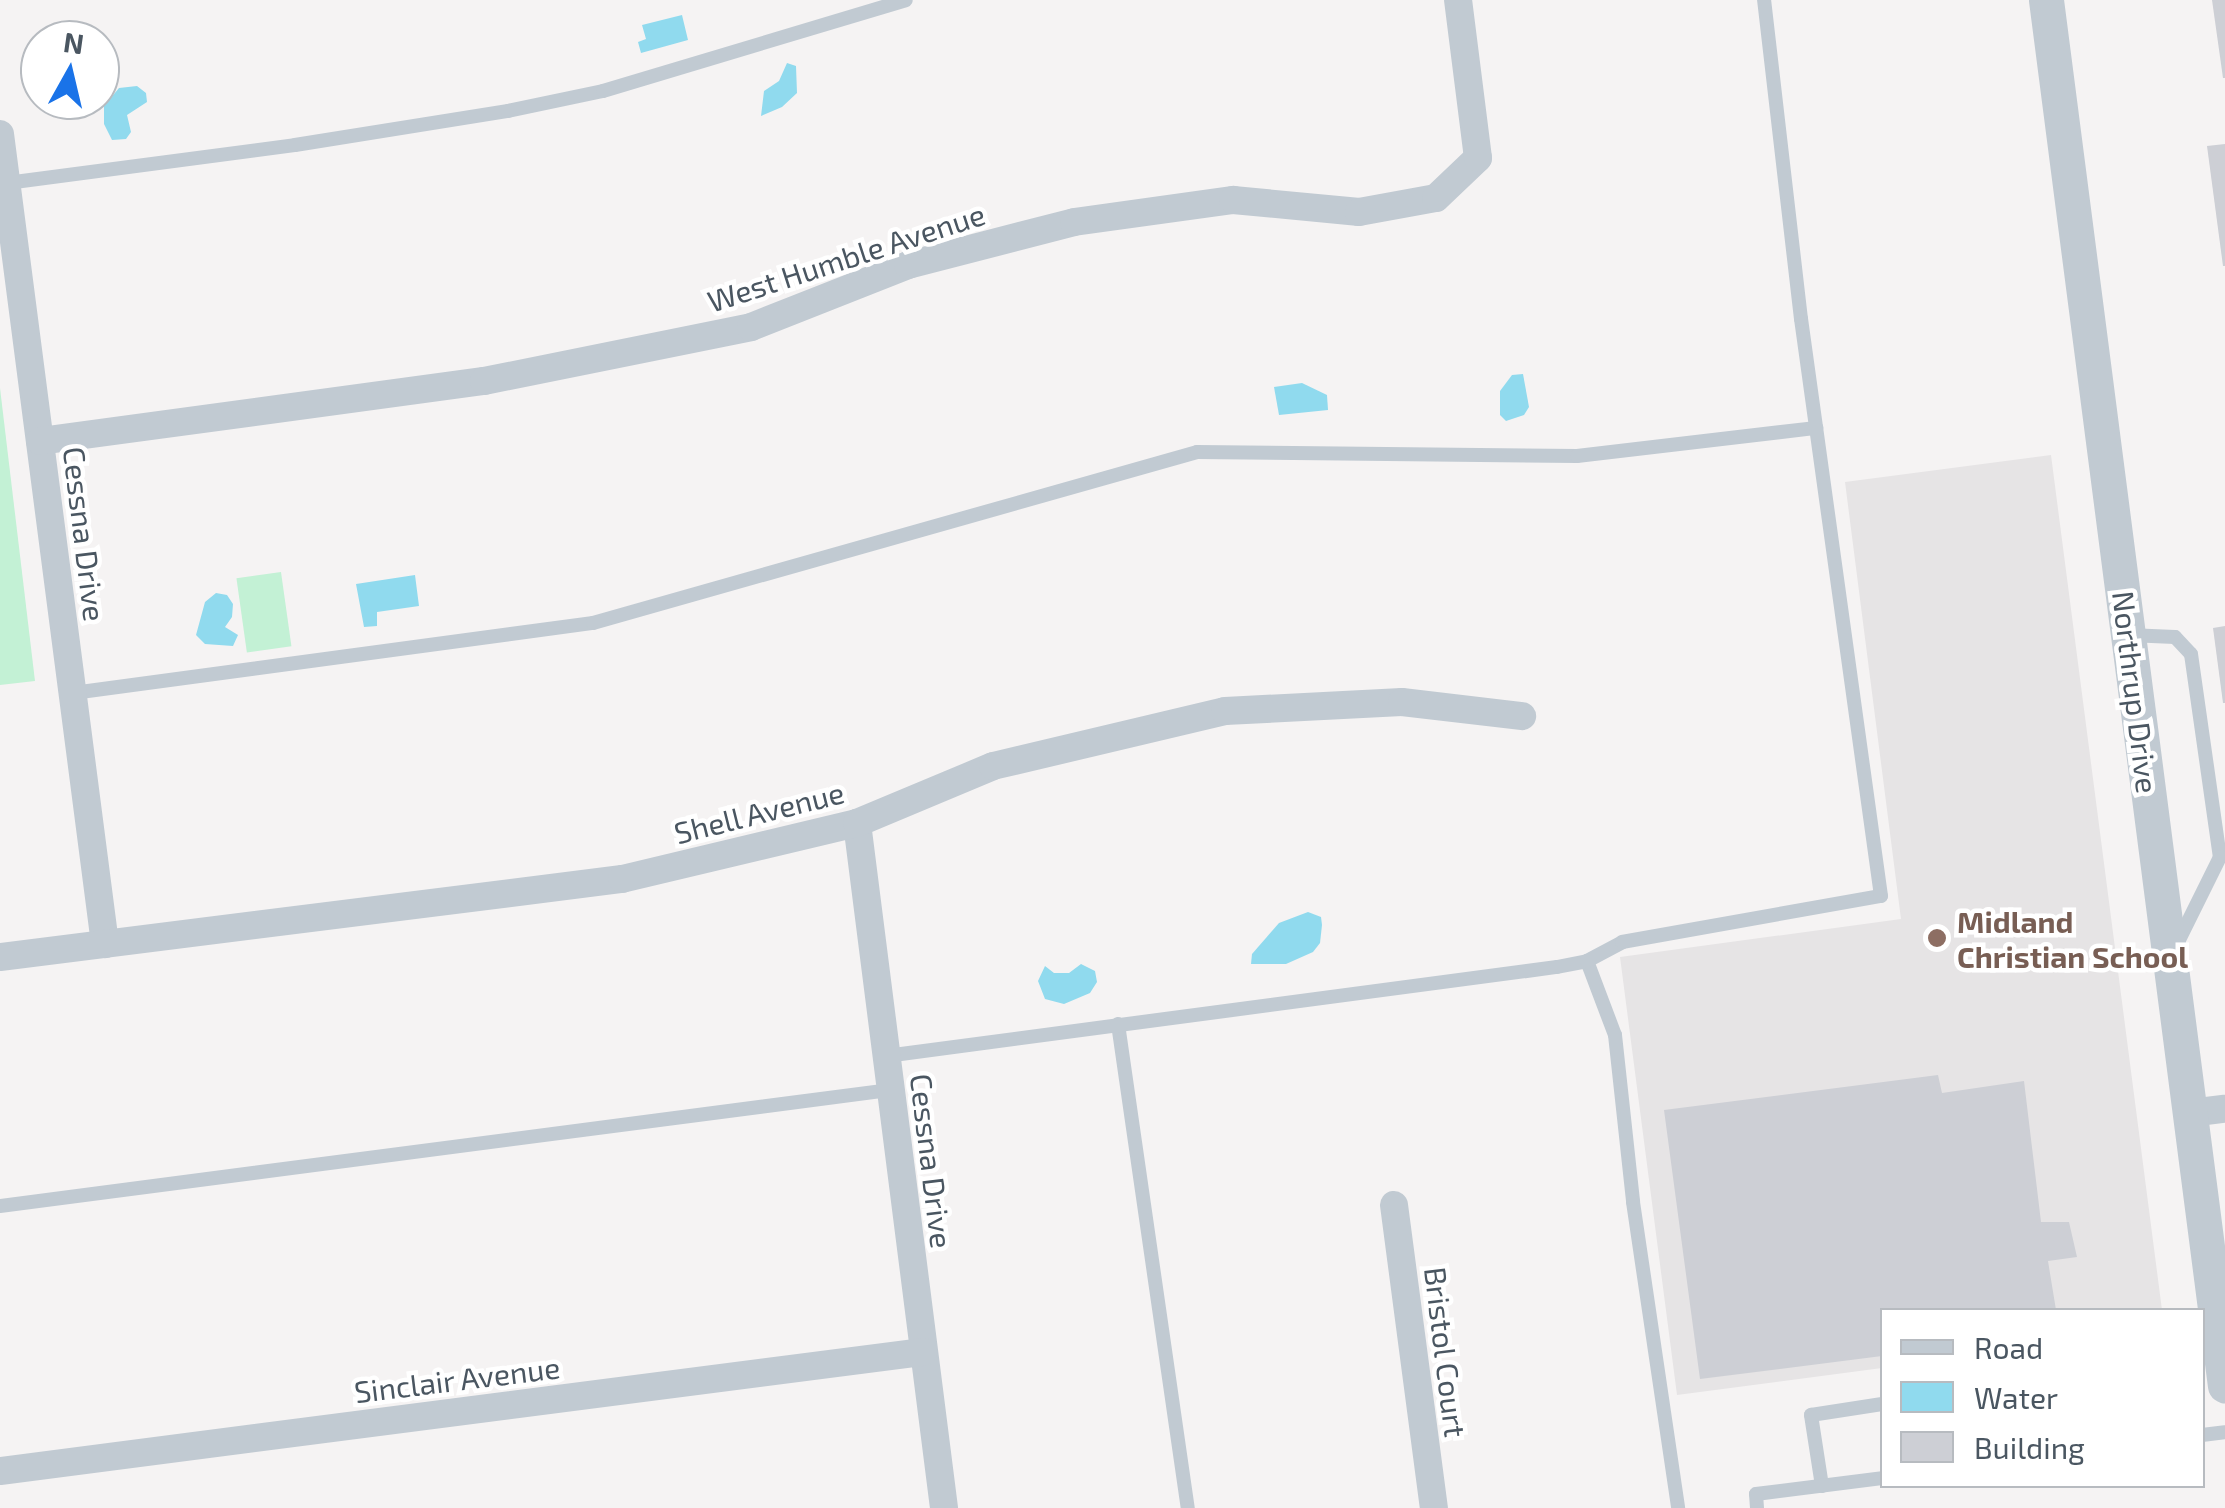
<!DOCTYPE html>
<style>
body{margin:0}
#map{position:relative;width:2225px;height:1508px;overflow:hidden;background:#f5f3f3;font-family:"Exo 2",sans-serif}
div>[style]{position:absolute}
.education>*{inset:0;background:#e6e4e5}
.green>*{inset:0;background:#c3f1d5;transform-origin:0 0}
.water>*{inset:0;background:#90daee}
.building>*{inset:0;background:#cdcfd5}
.service>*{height:14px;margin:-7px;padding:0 7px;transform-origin:7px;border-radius:7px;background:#c1cad2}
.minor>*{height:28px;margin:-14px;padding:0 14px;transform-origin:14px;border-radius:14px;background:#c1cad2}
.tertiary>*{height:35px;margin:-17.5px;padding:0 17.5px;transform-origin:17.5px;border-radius:17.5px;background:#c1cad2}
.dots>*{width:28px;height:28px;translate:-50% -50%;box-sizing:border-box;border:5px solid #fff;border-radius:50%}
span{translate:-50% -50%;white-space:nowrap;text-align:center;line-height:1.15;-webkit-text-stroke:9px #fff;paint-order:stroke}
.street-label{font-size:30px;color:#4a5661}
.education-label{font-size:30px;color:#785e54;font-weight:700}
.left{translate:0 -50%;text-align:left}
.legend{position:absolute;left:1880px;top:1308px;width:325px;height:180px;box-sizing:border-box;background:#fff;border:2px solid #b7bbc0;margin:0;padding:12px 18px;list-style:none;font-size:30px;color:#4a5661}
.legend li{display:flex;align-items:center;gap:20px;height:50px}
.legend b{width:50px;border:2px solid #b7bbc0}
.north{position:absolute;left:20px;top:20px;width:100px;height:100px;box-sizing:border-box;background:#fff;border:2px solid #b7bbc0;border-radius:50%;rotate:8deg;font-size:28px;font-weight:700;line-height:40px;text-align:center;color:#4a5661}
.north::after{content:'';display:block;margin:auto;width:35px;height:45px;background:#1a73e8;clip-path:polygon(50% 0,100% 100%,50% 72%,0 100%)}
</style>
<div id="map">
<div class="education">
<i style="clip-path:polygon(2051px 455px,2162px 1310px,1882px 1310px,1882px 1368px,1677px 1395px,1620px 957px,1901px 919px,1845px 482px)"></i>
</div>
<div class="green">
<i style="clip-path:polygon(0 388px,35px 681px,0 685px)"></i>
<i style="left:281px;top:572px;width:75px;height:45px;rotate:82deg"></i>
</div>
<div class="water">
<i style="clip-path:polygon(682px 15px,688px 40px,641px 53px,638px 42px,646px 39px,642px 25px)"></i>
<i style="clip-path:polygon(787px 63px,796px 66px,797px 93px,782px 107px,761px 116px,764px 91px,779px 81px)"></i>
<i style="clip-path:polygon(137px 86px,146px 93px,147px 102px,127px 115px,131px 132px,126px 139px,112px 140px,104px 124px,104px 106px,119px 88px)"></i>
<i style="clip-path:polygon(1523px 374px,1529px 407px,1524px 415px,1506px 421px,1500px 415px,1500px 391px,1512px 375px)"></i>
<i style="clip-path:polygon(1302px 383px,1327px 395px,1328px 410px,1279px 415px,1274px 387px)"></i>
<i style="clip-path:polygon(415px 575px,419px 606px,377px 612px,377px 626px,364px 627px,356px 584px)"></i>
<i style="clip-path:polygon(216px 593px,227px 595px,233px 604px,232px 617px,225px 627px,238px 635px,233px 646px,205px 644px,196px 635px,205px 602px)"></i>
<i style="clip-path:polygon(1308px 912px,1321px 917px,1322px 925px,1320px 943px,1313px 952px,1286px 964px,1251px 964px,1252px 954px,1279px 923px)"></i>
<i style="clip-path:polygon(1081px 964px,1095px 971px,1097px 982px,1090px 993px,1064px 1004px,1045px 999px,1038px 981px,1045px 966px,1054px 973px,1069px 973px)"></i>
</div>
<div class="building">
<i style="clip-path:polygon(2212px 0,2225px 0,2225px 78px,2223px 78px)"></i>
<i style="clip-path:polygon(2225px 144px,2225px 266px,2223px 266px,2207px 146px)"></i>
<i style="clip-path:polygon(2225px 626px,2225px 703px,2223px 703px,2213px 628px)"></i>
<i style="clip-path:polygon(1938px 1075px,1942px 1093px,2024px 1081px,2041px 1222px,2069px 1222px,2077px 1257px,2048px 1261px,2056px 1310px,1882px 1310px,1882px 1356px,1700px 1379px,1664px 1110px)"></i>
</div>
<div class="service">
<i style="left:7px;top:183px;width:290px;rotate:-7.5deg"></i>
<i style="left:295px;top:145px;width:216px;rotate:-9.1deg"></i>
<i style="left:508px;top:111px;width:97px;rotate:-11.9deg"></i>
<i style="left:603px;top:91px;width:316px;rotate:-16.7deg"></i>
<i style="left:2128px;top:635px;width:47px;rotate:2.4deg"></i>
<i style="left:2175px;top:637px;width:23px;rotate:47deg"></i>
<i style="left:2191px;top:654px;width:205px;rotate:81.9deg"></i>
<i style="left:2220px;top:857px;width:97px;rotate:116.3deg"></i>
<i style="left:73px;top:693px;width:525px;rotate:-7.67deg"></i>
<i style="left:593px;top:623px;width:628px;rotate:-15.81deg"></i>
<i style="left:1197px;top:452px;width:380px;rotate:0.6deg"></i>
<i style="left:1577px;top:456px;width:241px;rotate:-6.7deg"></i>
<i style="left:1587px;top:961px;width:79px;rotate:69.3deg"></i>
<i style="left:1615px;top:1035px;width:168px;rotate:83.8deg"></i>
<i style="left:1633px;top:1202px;width:309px;rotate:81.6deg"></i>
<i style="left:1118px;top:1024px;width:489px;rotate:81.8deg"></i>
<i style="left:886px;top:1056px;width:677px;rotate:-7.56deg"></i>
<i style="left:1557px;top:967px;width:31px;rotate:-11deg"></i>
<i style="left:1587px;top:961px;width:40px;rotate:-28deg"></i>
<i style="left:1622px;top:942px;width:263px;rotate:-10.1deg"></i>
<i style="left:1881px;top:896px;width:583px;rotate:-97.89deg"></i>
<i style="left:1801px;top:319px;width:321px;rotate:-96.6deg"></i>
<i style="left:0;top:1206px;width:898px;rotate:-7.43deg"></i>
<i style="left:2202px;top:1435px;width:23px;rotate:-7deg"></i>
<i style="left:1822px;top:1486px;width:72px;rotate:-98.8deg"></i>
<i style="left:1811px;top:1415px;width:72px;rotate:-8.8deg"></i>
<i style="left:1757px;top:1508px;width:14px;rotate:-94deg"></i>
<i style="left:1756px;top:1494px;width:127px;rotate:-7.2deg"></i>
</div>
<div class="minor">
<i style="left:0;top:134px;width:817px;rotate:82.61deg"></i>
<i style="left:40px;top:441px;width:448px;rotate:-7.7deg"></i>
<i style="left:484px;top:381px;width:272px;rotate:-11.4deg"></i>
<i style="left:751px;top:327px;width:169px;rotate:-21.5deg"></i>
<i style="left:908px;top:265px;width:171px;rotate:-14.5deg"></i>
<i style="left:1074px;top:222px;width:161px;rotate:-7.9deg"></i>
<i style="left:1233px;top:200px;width:127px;rotate:5.4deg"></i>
<i style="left:1359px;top:212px;width:78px;rotate:-10.3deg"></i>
<i style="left:1436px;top:198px;width:58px;rotate:-43.6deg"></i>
<i style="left:1478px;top:158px;width:159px;rotate:-97.2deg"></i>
<i style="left:857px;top:823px;width:691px;rotate:82.76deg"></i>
<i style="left:0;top:957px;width:627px;rotate:-7.15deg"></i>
<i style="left:622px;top:879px;width:242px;rotate:-13.4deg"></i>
<i style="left:857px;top:823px;width:147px;rotate:-22.7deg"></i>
<i style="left:993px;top:766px;width:238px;rotate:-13.3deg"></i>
<i style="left:1225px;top:711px;width:177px;rotate:-2.9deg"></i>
<i style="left:1402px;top:702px;width:121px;rotate:6.7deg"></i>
<i style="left:2190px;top:1113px;width:35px;rotate:-7deg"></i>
<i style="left:1394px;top:1205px;width:306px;rotate:82.5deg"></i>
<i style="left:0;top:1471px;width:931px;rotate:-7.35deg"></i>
</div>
<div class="tertiary">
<i style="left:2046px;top:0;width:1397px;rotate:82.64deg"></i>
</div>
<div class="dots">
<i style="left:1937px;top:938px;background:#8d6e63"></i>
</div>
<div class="street-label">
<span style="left:846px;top:257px;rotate:-18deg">West Humble Avenue</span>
<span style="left:85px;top:534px;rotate:83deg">Cessna Drive</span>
<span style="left:2136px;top:692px;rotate:83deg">Northrup Drive</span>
<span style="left:759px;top:812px;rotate:-14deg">Shell Avenue</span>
<span style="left:932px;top:1161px;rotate:83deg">Cessna Drive</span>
<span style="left:1446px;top:1352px;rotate:83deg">Bristol Court</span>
<span style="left:457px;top:1379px;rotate:-7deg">Sinclair Avenue</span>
</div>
<div class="education-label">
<span class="left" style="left:1957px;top:938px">Midland<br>Christian School</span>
</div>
<ul class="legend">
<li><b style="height:12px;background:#c1cad2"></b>Road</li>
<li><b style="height:28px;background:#90daee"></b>Water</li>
<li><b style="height:28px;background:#cdcfd5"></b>Building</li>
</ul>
<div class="north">N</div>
</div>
